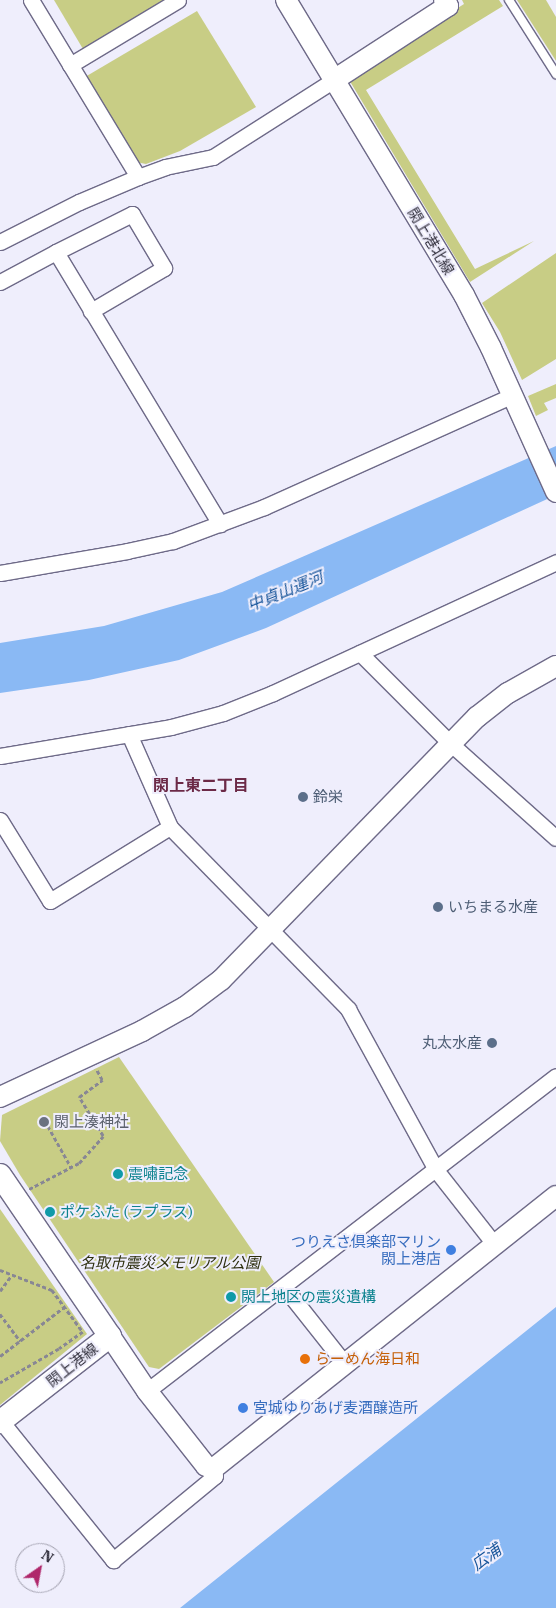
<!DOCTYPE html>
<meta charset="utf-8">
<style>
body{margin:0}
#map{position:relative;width:556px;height:1608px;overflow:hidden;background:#efeefc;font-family:"IBM Plex Serif","Noto Sans JP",serif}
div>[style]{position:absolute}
.green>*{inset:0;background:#c8cd85}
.water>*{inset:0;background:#8ab9f4}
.path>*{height:2.5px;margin-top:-1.25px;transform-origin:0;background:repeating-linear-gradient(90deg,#888794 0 4px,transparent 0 6.5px)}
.roads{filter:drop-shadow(1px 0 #6e6a88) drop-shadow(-1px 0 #6e6a88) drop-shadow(0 1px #6e6a88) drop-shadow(0 -1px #6e6a88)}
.service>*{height:8px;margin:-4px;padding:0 4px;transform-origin:4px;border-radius:4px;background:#fff}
.minor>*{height:15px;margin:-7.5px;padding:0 7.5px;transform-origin:7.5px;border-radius:7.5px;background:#fff}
.tertiary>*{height:20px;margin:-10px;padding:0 10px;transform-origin:10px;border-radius:10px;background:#fff}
.secondary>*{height:22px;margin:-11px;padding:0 11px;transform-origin:11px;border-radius:11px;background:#fff}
.dots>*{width:14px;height:14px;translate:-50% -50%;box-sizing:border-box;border:2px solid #efeefc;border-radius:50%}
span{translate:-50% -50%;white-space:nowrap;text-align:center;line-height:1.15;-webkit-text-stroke:4px #efeefc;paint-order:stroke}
.street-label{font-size:15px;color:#32303d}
.service-label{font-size:15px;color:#4e5e75}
.left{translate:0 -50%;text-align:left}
.right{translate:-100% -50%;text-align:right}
.worship-label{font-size:15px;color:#5b616d}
.culture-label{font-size:15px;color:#0d838f}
.shop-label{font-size:15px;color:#366cbe}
.park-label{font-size:15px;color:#2c2e0d;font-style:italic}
.food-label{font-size:15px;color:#c56008}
.water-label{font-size:16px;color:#16549a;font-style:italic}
.neighbourhood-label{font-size:16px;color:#6c2a47;font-weight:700}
.north{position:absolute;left:15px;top:1543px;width:50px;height:50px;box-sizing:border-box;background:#efeefc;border:1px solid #a3a2b0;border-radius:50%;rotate:33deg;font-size:14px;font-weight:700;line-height:20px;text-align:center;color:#32303d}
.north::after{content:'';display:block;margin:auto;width:18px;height:22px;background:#af276b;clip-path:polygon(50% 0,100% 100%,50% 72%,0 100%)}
</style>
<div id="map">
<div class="green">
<i style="clip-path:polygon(54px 0,165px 0,83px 49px)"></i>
<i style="clip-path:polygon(462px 0,499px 0,503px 6px,366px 90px,475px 269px,534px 241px,470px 282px,348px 78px,464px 4px)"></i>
<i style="clip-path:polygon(517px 0,546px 0,556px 17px,556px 61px)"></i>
<i style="clip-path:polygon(197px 11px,256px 107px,180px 151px,146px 164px,136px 162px,85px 77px)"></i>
<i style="clip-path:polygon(556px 253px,556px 359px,522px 380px,500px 332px,482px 303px)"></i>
<i style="clip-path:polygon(556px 384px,556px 398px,544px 403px,548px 410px,536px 416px,528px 396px)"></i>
<i style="clip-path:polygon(119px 1057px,274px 1282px,159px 1369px,149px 1367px,20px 1175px,0 1141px,2px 1115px)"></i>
<i style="clip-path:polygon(0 1209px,87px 1334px,0 1405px)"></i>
</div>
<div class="water">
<i style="clip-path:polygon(556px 446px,556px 495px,266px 628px,179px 660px,89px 680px,0 693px,0 643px,104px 626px,222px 592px)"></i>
<i style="clip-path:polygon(556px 1307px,556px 1608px,180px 1608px,270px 1536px)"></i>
</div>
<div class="path">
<i style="left:48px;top:1126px;width:47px;rotate:60.7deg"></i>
<i style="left:29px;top:1189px;width:56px;rotate:-27.5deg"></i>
<i style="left:79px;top:1163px;width:36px;rotate:-48deg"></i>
<i style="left:103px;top:1136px;width:46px;rotate:-121.6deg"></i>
<i style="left:79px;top:1097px;width:29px;rotate:-36deg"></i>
<i style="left:102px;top:1080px;width:13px;rotate:-119deg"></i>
<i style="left:0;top:1270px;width:56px;rotate:21deg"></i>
<i style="left:52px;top:1290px;width:52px;rotate:53.6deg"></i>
<i style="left:83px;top:1332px;width:29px;rotate:145deg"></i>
<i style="left:59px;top:1349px;width:68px;rotate:150deg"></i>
<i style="left:0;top:1291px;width:19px;rotate:-54deg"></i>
<i style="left:0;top:1314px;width:34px;rotate:53deg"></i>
<i style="left:0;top:1356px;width:81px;rotate:-37.4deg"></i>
</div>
<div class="roads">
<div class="service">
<i style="left:509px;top:0;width:88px;rotate:57.6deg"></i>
</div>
<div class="minor">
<i style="left:31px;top:0;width:207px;rotate:58.8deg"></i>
<i style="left:70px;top:65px;width:126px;rotate:-31deg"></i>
<i style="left:0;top:242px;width:89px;rotate:-26.9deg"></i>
<i style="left:79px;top:202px;width:64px;rotate:-23deg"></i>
<i style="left:138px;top:177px;width:29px;rotate:-20deg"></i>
<i style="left:165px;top:167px;width:49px;rotate:-11.8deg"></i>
<i style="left:213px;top:157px;width:143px;rotate:-32.5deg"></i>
<i style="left:56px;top:252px;width:85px;rotate:-26.6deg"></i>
<i style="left:132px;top:214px;width:63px;rotate:59.3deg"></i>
<i style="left:164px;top:268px;width:85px;rotate:149.5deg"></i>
<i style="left:0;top:282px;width:64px;rotate:-28.2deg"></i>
<i style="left:56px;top:252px;width:318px;rotate:58.9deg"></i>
<i style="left:0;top:573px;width:129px;rotate:-9.8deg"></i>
<i style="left:127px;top:551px;width:47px;rotate:-12.3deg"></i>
<i style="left:173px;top:541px;width:97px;rotate:-20.5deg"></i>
<i style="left:264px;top:507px;width:273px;rotate:-24.2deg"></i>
<i style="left:360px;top:653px;width:127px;rotate:45deg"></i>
<i style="left:450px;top:743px;width:142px;rotate:41.9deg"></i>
<i style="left:129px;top:734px;width:102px;rotate:66.2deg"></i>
<i style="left:170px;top:827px;width:255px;rotate:45.6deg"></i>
<i style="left:348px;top:1009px;width:183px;rotate:61.3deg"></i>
<i style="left:436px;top:1170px;width:95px;rotate:51.8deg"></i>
<i style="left:0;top:756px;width:173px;rotate:-9.6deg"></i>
<i style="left:171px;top:727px;width:54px;rotate:-15.1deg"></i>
<i style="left:223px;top:713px;width:54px;rotate:-21.8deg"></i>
<i style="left:273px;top:693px;width:312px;rotate:-24.8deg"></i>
<i style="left:0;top:820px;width:95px;rotate:58.3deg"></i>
<i style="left:50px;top:901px;width:141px;rotate:-31.7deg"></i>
<i style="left:284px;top:1287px;width:98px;rotate:51.6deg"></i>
<i style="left:147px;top:1391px;width:516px;rotate:-37.6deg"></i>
<i style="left:1px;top:1421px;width:179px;rotate:51.1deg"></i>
<i style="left:113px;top:1560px;width:132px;rotate:-39.5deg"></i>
<i style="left:215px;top:1476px;width:8px;rotate:-97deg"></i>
</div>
<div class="tertiary">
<i style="left:286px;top:0;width:345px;rotate:58.9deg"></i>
<i style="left:464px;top:295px;width:59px;rotate:63deg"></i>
<i style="left:491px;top:348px;width:158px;rotate:65.7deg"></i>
<i style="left:334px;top:80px;width:136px;rotate:-33deg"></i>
<i style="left:448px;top:6px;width:7px;rotate:-124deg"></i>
<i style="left:0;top:1097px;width:157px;rotate:-24.9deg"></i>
<i style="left:142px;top:1031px;width:49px;rotate:-29.2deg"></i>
<i style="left:185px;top:1007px;width:45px;rotate:-36.9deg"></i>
<i style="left:221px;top:980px;width:367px;rotate:-45.8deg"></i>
<i style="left:477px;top:717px;width:39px;rotate:-38deg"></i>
<i style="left:508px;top:693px;width:55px;rotate:-29.4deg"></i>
<i style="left:110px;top:1336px;width:66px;rotate:56.1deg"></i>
<i style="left:147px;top:1391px;width:95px;rotate:51.8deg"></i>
<i style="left:206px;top:1466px;width:8px;rotate:14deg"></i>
<i style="left:214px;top:1468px;width:437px;rotate:-38.5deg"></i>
</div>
<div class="secondary">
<i style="left:0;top:1175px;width:195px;rotate:55.7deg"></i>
<i style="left:110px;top:1336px;width:140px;rotate:142deg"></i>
</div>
</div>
<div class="dots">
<i style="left:303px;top:797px;background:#5c6f8a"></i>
<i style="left:438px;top:907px;background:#5c6f8a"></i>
<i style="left:492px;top:1043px;background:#5c6f8a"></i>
<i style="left:44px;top:1122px;background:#6b7280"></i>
<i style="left:118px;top:1174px;background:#0f9aa8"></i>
<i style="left:50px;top:1212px;background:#0f9aa8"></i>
<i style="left:451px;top:1250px;background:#3f7fe0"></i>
<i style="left:231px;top:1297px;background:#0f9aa8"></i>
<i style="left:305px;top:1359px;background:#e8710a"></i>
<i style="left:243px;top:1408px;background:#3f7fe0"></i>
</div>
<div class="street-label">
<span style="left:431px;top:241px;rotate:59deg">閖上港北線</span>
<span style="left:72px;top:1365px;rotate:-38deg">閖上港線</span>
</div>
<div class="service-label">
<span class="left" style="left:313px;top:797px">鈴栄</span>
<span class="left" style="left:448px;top:907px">いちまる水産</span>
<span class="right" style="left:482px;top:1043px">丸太水産</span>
</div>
<div class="worship-label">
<span class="left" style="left:54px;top:1122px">閖上湊神社</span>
</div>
<div class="culture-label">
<span class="left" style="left:128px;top:1174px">震嘯記念</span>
<span class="left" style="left:60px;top:1212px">ポケふた (ラプラス)</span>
<span class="left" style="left:241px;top:1297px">閖上地区の震災遺構</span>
</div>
<div class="shop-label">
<span class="right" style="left:441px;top:1250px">つりえさ倶楽部マリン<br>閖上港店</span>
<span class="left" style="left:253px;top:1408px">宮城ゆりあげ麦酒醸造所</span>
</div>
<div class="park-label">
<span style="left:170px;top:1263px">名取市震災メモリアル公園</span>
</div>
<div class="food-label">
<span class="left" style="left:315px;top:1359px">らーめん海日和</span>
</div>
<div class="water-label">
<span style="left:285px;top:591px;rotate:-22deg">中貞山運河</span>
<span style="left:486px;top:1557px;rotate:-36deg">広浦</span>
</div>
<div class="neighbourhood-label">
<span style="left:201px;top:785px">閖上東二丁目</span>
</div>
<div class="north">N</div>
</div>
